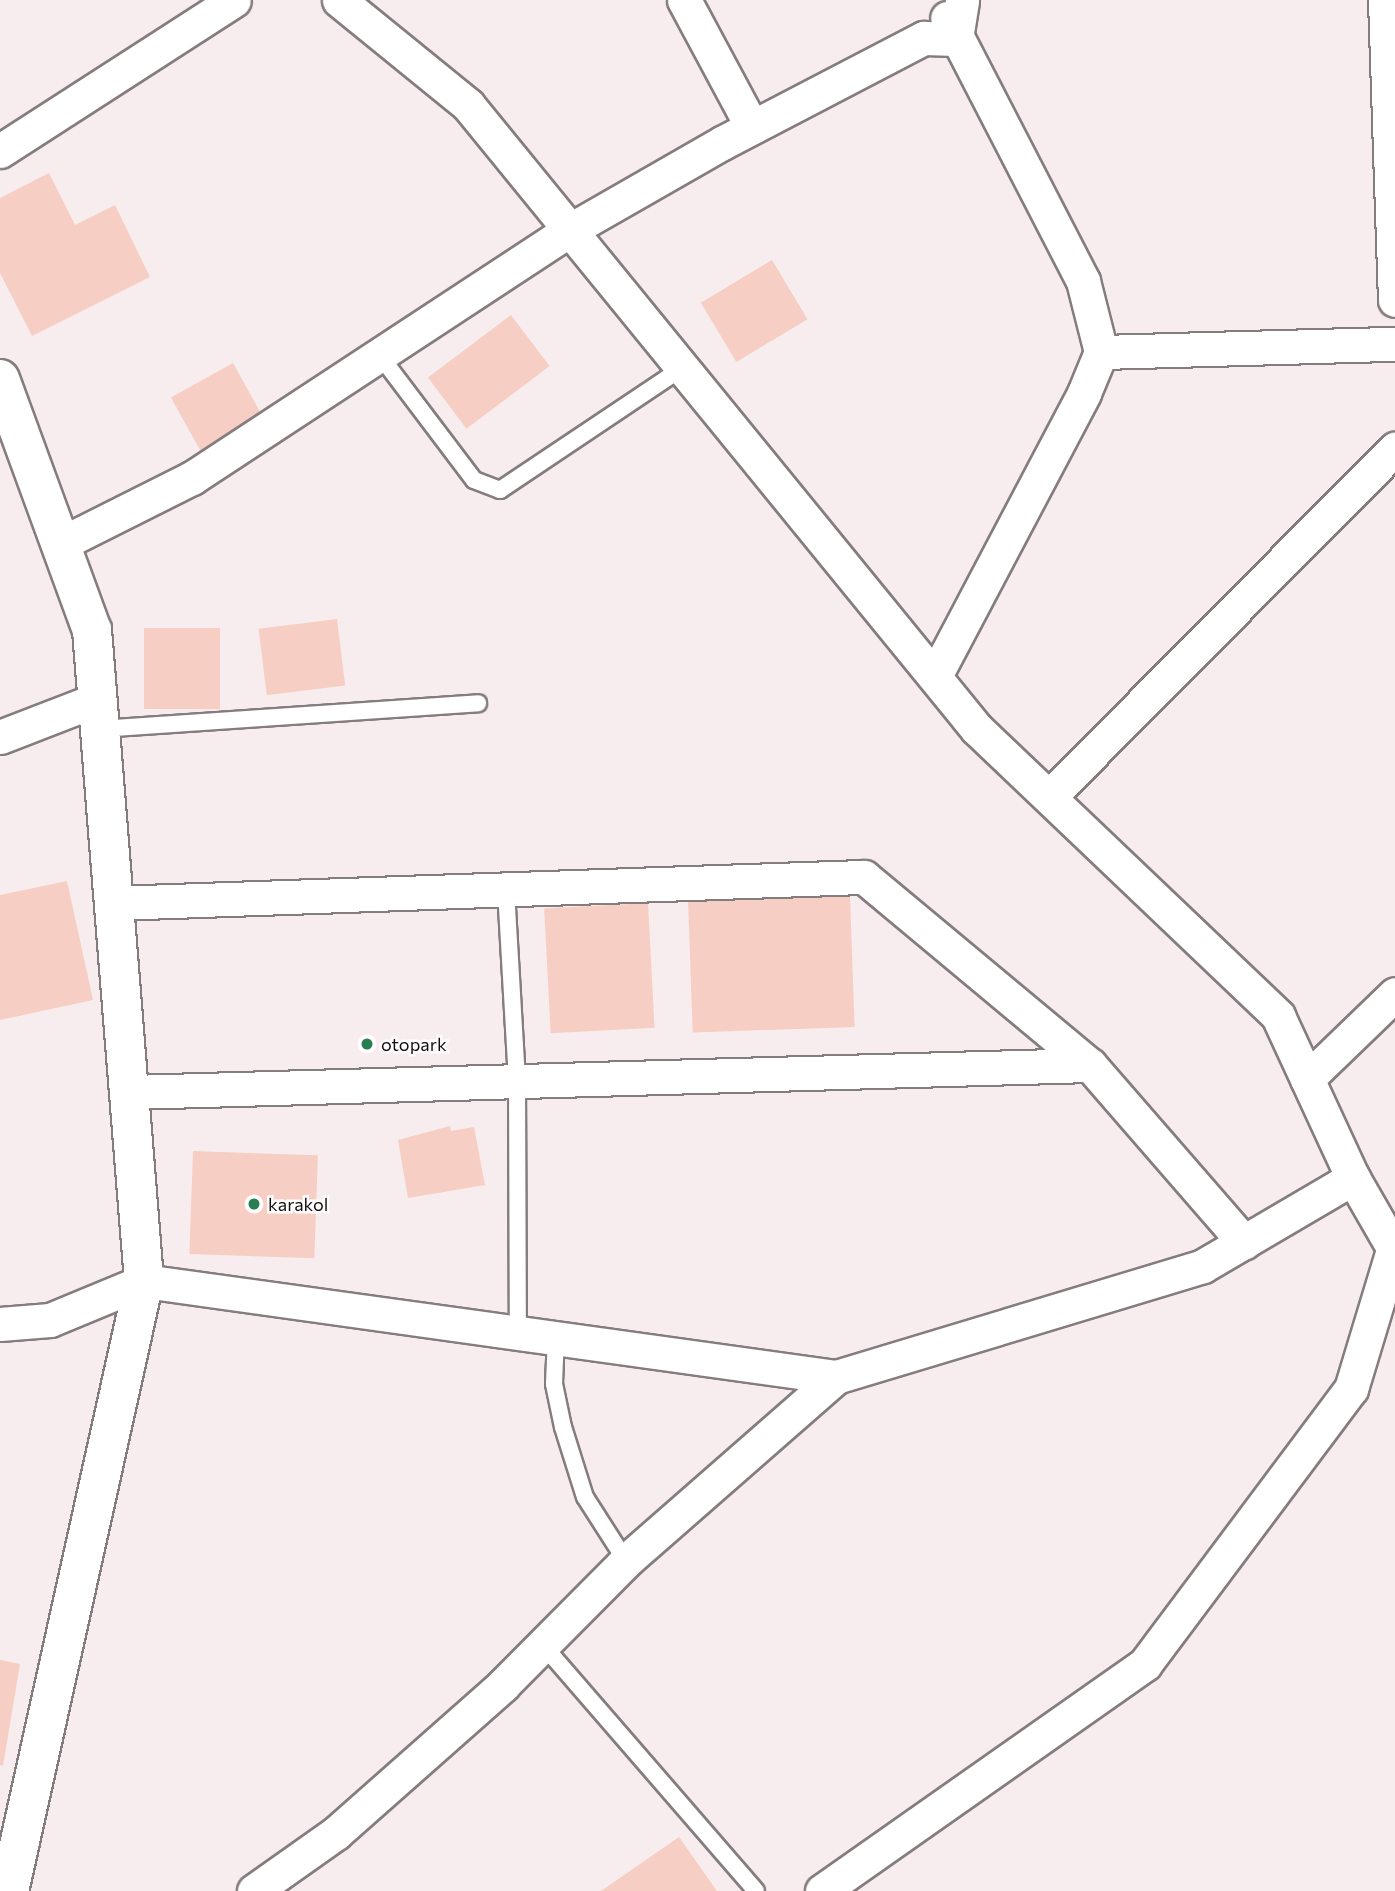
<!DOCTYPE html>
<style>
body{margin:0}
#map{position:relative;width:1395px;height:1891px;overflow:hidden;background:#f7edee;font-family:Commissioner,sans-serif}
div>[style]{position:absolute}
.building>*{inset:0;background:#f7cec3;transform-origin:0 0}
.roads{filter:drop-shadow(2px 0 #857c7e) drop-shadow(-2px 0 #857c7e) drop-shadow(0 2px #857c7e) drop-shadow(0 -2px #857c7e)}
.service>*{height:16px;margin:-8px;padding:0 8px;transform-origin:8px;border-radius:8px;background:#fff}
.minor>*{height:33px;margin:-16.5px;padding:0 16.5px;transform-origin:16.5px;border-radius:16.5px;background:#fff}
.tertiary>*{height:38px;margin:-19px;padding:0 19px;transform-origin:19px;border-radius:19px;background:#fff}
.dots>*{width:19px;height:19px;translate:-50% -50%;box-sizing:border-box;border:4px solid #fefcfd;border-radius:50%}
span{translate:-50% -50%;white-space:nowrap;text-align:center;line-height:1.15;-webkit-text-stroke:5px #fefcfd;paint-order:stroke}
.poi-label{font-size:18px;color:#110e0e}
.left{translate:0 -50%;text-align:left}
</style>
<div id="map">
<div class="building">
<i style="clip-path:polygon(49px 173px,75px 225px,115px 205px,150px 277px,32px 336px,0 273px,0 198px)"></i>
<i style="left:772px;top:260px;width:69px;height:83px;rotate:59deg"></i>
<i style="left:511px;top:315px;width:64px;height:104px;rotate:53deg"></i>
<i style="left:233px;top:363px;width:65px;height:71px;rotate:61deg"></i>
<i style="left:337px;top:619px;width:67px;height:79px;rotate:83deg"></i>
<i style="left:144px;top:628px;width:76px;height:81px"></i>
<i style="clip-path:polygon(67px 881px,93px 1000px,0 1020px,0 895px)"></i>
<i style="left:850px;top:896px;width:131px;height:162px;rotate:88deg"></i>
<i style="left:648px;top:903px;width:125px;height:104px;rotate:87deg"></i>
<i style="clip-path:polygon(450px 1126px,451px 1131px,474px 1127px,485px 1185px,408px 1198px,398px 1140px)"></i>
<i style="left:193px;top:1151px;width:125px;height:103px;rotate:2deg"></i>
<i style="clip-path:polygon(0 1660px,20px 1664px,3px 1766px,0 1765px)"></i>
<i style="clip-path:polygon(679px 1837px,717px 1891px,601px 1891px)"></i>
</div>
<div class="roads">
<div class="service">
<i style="left:378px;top:353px;width:159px;rotate:52.9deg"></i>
<i style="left:474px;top:480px;width:28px;rotate:21deg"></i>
<i style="left:500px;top:490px;width:219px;rotate:-33.8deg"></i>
<i style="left:100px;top:729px;width:379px;rotate:-3.9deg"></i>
<i style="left:506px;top:890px;width:191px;rotate:86.7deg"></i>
<i style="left:517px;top:1081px;width:250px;rotate:89.8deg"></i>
<i style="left:556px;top:1336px;width:48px;rotate:92.4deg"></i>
<i style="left:554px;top:1384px;width:44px;rotate:78.2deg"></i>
<i style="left:563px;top:1427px;width:73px;rotate:72.6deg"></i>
<i style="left:585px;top:1497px;width:76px;rotate:57.4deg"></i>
<i style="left:543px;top:1645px;width:325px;rotate:49.1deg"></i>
</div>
<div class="minor">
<i style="left:339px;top:0;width:166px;rotate:39.1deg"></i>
<i style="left:468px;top:105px;width:805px;rotate:50.8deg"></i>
<i style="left:977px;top:729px;width:416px;rotate:43.6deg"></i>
<i style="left:1278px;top:1016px;width:179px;rotate:65.2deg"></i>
<i style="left:1353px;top:1178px;width:84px;rotate:60.1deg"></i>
<i style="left:684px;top:0;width:144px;rotate:61.8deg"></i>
<i style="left:1385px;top:0;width:300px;rotate:88.1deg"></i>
<i style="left:0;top:151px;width:278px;rotate:-32.8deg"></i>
<i style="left:1101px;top:352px;width:294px;rotate:-1.6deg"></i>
<i style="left:60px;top:544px;width:148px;rotate:-26.6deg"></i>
<i style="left:192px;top:478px;width:452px;rotate:-33.3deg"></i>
<i style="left:570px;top:230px;width:175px;rotate:-29.8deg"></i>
<i style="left:722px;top:143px;width:228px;rotate:-27.5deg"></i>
<i style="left:924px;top:38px;width:32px;rotate:2deg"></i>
<i style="left:956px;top:39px;width:39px;rotate:-81deg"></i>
<i style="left:935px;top:676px;width:320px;rotate:-62.2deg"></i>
<i style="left:1084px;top:393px;width:44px;rotate:-67.5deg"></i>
<i style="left:1101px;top:352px;width:73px;rotate:-104.2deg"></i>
<i style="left:1083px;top:281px;width:296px;rotate:-117.3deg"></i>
<i style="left:0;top:737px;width:105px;rotate:-21.2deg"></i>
<i style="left:1049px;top:797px;width:491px;rotate:-45.2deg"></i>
<i style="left:114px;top:903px;width:750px;rotate:-1.99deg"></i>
<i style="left:864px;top:877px;width:294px;rotate:39.8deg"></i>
<i style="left:1090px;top:1065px;width:235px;rotate:49deg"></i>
<i style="left:1307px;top:1079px;width:122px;rotate:-44deg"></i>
<i style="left:130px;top:1092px;width:960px;rotate:-1.61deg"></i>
<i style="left:0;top:1324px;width:50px;rotate:-4.6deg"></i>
<i style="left:50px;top:1320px;width:102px;rotate:-22.5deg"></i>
<i style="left:144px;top:1281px;width:699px;rotate:7.9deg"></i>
<i style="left:836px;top:1377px;width:383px;rotate:-16.8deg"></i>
<i style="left:1203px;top:1266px;width:174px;rotate:-30.4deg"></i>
<i style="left:254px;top:1891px;width:100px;rotate:-35.3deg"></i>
<i style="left:336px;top:1833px;width:223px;rotate:-41.5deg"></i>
<i style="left:503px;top:1685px;width:175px;rotate:-45.2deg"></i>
<i style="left:626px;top:1561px;width:279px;rotate:-41.2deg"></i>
<i style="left:822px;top:1891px;width:395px;rotate:-35.1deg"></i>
<i style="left:1145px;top:1664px;width:344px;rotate:-53.2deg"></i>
<i style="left:1351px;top:1389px;width:152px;rotate:-73.2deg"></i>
</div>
<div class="tertiary">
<i style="left:0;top:379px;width:267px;rotate:69.9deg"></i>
<i style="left:92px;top:630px;width:653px;rotate:85.43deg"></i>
<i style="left:144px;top:1281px;width:625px;rotate:102.48deg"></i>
</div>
</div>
<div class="dots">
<i style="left:367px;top:1044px;background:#297e51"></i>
<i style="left:254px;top:1204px;background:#297e51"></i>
</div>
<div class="poi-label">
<span class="left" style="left:381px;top:1044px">otopark</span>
<span class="left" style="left:268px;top:1204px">karakol</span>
</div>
</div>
